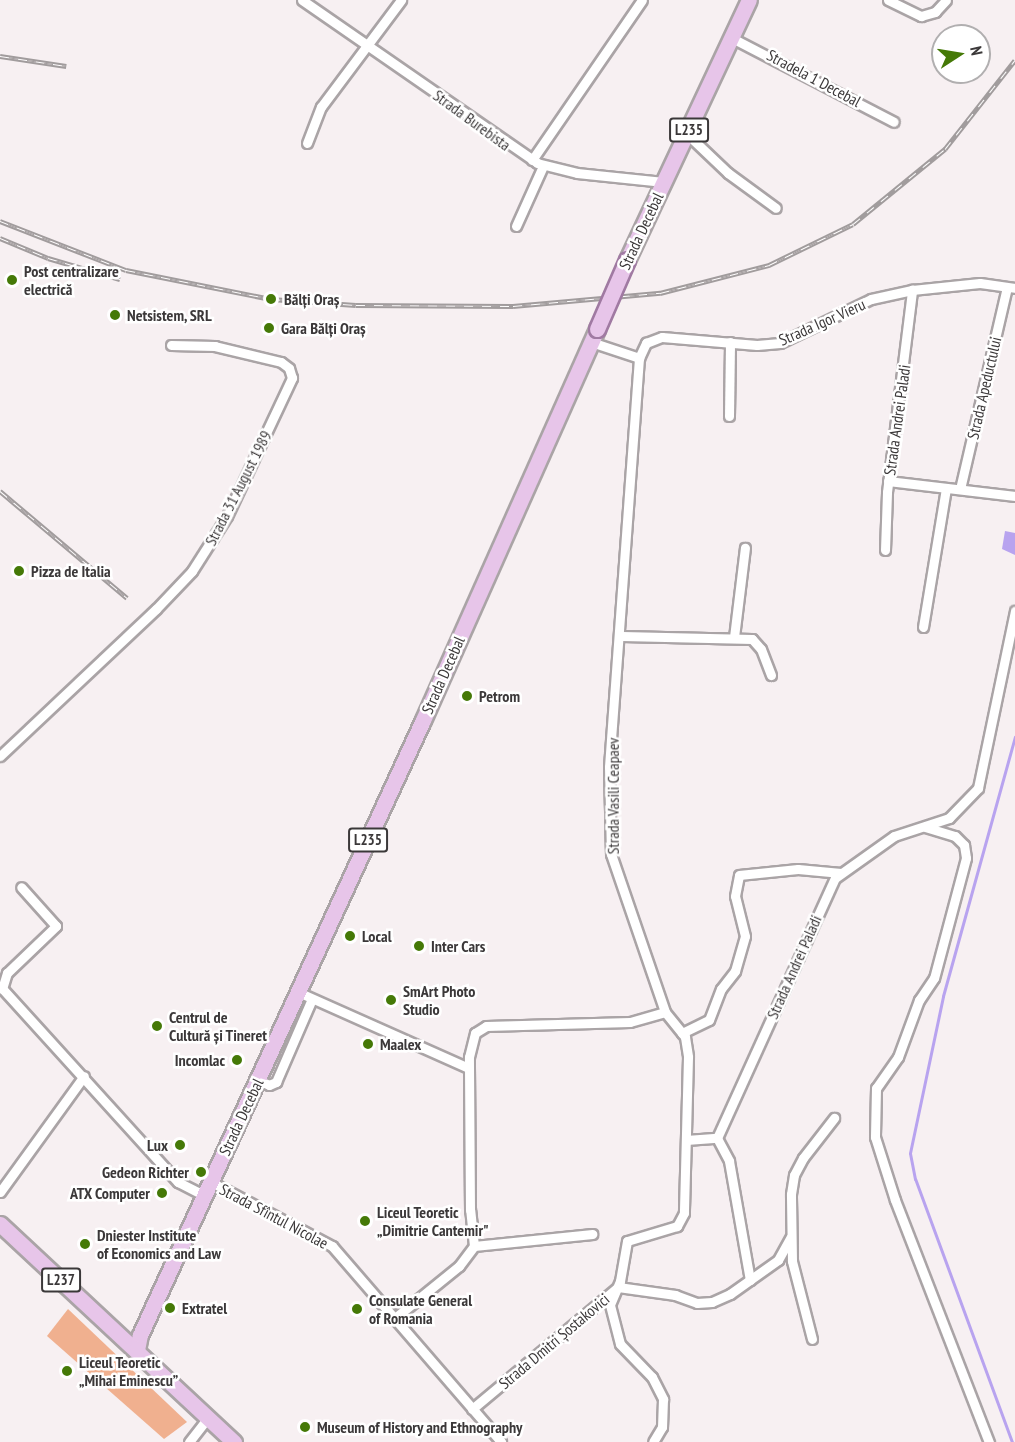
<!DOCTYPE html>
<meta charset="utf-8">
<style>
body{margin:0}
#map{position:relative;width:1015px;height:1442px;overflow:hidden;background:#f7f0f2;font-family:"PT Sans Narrow",sans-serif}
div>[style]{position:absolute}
.green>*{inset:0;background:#f0b08f}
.water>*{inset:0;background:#b8a3ef}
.stream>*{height:3px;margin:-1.5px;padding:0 1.5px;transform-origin:1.5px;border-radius:1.5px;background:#b8a3ef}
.roads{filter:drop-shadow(2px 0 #aaa4a6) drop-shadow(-2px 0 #aaa4a6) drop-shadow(0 2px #aaa4a6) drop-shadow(0 -2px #aaa4a6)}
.minor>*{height:9px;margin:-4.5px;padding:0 4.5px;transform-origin:4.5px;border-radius:4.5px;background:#fff}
.primary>*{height:15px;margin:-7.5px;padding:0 7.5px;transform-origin:7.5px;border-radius:7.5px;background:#e7c5e9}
.rail>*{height:5px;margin-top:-2.5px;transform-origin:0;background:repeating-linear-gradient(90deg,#fff 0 9px,#a19c9d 0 18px);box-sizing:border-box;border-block:2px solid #a19c9d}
.bridges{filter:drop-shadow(2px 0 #a07aa2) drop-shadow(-2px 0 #a07aa2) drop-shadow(0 2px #a07aa2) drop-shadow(0 -2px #a07aa2)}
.primary-bridge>*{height:15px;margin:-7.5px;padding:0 7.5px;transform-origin:7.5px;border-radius:7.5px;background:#e7c5e9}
.dots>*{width:16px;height:16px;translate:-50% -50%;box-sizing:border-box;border:3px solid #fff;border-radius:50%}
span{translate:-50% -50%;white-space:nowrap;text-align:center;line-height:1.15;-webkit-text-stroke:5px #fff;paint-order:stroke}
.shield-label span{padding:2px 4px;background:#fff;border:2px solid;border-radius:4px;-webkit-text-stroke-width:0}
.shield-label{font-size:15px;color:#3b3839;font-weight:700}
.street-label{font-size:16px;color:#3b3839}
.poi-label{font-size:16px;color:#3b3839;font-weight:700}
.left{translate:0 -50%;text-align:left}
.right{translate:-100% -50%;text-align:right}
.north{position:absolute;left:931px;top:24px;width:60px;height:60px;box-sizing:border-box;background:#fff;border:2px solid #b1afb0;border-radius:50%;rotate:78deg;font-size:16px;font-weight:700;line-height:24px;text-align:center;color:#3b3839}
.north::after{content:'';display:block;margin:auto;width:21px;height:27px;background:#457907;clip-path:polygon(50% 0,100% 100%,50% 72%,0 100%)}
</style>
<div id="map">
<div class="green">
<i style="clip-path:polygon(68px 1309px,187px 1422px,164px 1439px,47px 1336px)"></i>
</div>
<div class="water">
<i style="clip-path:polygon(1005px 531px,1015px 533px,1015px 555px,1002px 549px)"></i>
</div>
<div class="stream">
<i style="left:1012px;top:1442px;width:280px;rotate:-110.2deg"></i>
<i style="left:915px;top:1179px;width:26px;rotate:-101deg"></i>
<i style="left:910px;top:1153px;width:160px;rotate:-78.1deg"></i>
<i style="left:943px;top:996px;width:269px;rotate:-74.5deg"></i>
</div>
<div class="roads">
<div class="minor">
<i style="left:302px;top:0;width:286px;rotate:34.7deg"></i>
<i style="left:537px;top:163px;width:41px;rotate:14deg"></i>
<i style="left:577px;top:173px;width:87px;rotate:5.9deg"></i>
<i style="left:888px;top:0;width:37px;rotate:26deg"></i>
<i style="left:921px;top:16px;width:15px;rotate:-16deg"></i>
<i style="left:935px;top:12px;width:16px;rotate:-47deg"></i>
<i style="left:732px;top:38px;width:182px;rotate:27.4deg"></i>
<i style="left:687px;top:134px;width:57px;rotate:43.6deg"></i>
<i style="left:728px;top:173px;width:59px;rotate:36.1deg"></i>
<i style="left:307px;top:143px;width:39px;rotate:-69deg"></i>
<i style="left:321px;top:107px;width:134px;rotate:-53.2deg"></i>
<i style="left:532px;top:160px;width:194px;rotate:-55.5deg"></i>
<i style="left:516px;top:226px;width:66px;rotate:-65.8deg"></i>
<i style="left:591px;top:342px;width:51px;rotate:18.4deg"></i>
<i style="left:639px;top:358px;width:410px;rotate:94.2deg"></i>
<i style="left:609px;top:767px;width:87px;rotate:88.7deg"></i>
<i style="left:611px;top:854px;width:167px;rotate:71.1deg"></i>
<i style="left:665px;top:1012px;width:32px;rotate:51deg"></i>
<i style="left:685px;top:1037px;width:20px;rotate:81deg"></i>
<i style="left:688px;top:1057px;width:156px;rotate:91.5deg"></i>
<i style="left:684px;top:1213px;width:15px;rotate:118deg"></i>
<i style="left:677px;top:1226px;width:52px;rotate:163.3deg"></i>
<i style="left:627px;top:1241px;width:41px;rotate:99.9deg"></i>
<i style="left:620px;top:1281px;width:26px;rotate:113deg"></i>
<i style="left:610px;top:1305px;width:40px;rotate:75.6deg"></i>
<i style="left:620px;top:1344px;width:46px;rotate:45.9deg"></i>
<i style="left:652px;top:1377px;width:25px;rotate:63deg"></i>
<i style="left:663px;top:1399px;width:28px;rotate:92deg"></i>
<i style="left:662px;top:1427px;width:17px;rotate:121deg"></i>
<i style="left:639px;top:358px;width:17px;rotate:-65deg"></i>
<i style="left:646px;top:343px;width:17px;rotate:-21deg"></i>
<i style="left:662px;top:337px;width:95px;rotate:4.8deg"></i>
<i style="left:757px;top:345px;width:23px;rotate:-5deg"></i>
<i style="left:780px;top:343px;width:101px;rotate:-25.8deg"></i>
<i style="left:871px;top:299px;width:42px;rotate:-12.4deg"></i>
<i style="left:912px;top:290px;width:68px;rotate:-5.9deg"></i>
<i style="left:980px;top:283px;width:35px;rotate:8deg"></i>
<i style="left:729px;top:416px;width:74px;rotate:-89.2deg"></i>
<i style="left:888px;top:481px;width:128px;rotate:6.7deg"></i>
<i style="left:960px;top:489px;width:207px;rotate:-76.9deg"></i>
<i style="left:885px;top:550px;width:58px;rotate:-88deg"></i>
<i style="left:887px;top:492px;width:204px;rotate:-82.9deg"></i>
<i style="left:923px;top:627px;width:141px;rotate:-80.6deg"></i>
<i style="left:622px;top:636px;width:130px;rotate:1.3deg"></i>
<i style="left:752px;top:639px;width:13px;rotate:48deg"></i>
<i style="left:761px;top:649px;width:28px;rotate:69deg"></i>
<i style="left:734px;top:637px;width:90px;rotate:-83deg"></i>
<i style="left:0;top:756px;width:214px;rotate:-43.3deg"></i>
<i style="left:156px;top:609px;width:52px;rotate:-46.5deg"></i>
<i style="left:192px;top:571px;width:65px;rotate:-57.5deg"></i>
<i style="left:227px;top:516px;width:153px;rotate:-64.8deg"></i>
<i style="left:292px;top:378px;width:10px;rotate:-107deg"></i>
<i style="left:289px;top:368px;width:10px;rotate:-143deg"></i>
<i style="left:281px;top:362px;width:68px;rotate:-166.4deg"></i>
<i style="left:215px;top:346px;width:44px;rotate:-178.7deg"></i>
<i style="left:925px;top:827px;width:31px;rotate:17deg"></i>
<i style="left:955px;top:836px;width:13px;rotate:45deg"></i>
<i style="left:964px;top:845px;width:13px;rotate:81deg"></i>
<i style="left:966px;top:858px;width:124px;rotate:104.9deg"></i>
<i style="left:934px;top:978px;width:27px;rotate:124deg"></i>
<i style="left:919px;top:1000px;width:61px;rotate:110.2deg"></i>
<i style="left:898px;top:1057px;width:38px;rotate:125deg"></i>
<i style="left:876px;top:1088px;width:49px;rotate:91.2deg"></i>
<i style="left:875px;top:1137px;width:66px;rotate:72.4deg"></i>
<i style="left:895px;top:1200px;width:260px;rotate:68.8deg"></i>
<i style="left:0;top:986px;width:265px;rotate:47.8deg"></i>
<i style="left:178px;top:1182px;width:30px;rotate:27deg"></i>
<i style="left:2px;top:989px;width:17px;rotate:-73deg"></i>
<i style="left:7px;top:973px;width:68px;rotate:-43.8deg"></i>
<i style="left:56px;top:926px;width:52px;rotate:-131.9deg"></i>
<i style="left:298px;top:992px;width:187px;rotate:24deg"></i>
<i style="left:682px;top:1033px;width:30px;rotate:-26deg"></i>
<i style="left:709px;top:1020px;width:33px;rotate:-69deg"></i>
<i style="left:721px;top:989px;width:23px;rotate:-52deg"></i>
<i style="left:735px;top:971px;width:36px;rotate:-74deg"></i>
<i style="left:745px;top:936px;width:41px;rotate:-104deg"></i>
<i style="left:735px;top:896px;width:21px;rotate:-79deg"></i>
<i style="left:739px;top:875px;width:59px;rotate:-5.8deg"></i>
<i style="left:798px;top:869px;width:43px;rotate:5.3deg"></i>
<i style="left:258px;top:1080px;width:12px;rotate:24deg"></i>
<i style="left:269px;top:1085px;width:8px;rotate:-23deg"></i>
<i style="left:276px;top:1082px;width:90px;rotate:-66.6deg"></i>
<i style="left:717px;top:1138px;width:26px;rotate:62deg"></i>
<i style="left:729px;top:1161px;width:121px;rotate:80deg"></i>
<i style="left:686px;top:1140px;width:31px;rotate:-4deg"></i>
<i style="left:717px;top:1138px;width:286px;rotate:-65.6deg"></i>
<i style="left:835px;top:878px;width:72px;rotate:-35.4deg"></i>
<i style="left:894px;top:836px;width:58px;rotate:-18.1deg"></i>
<i style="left:949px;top:818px;width:42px;rotate:-46deg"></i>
<i style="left:978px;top:788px;width:181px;rotate:-78.2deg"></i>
<i style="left:211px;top:1182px;width:137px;rotate:27.9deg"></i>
<i style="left:332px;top:1246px;width:259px;rotate:49.2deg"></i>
<i style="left:0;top:1192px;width:143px;rotate:-54.1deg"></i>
<i style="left:474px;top:1246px;width:119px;rotate:-5.8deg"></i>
<i style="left:396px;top:1317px;width:81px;rotate:-39deg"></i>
<i style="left:459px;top:1266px;width:25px;rotate:-53deg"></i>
<i style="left:474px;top:1246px;width:36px;rotate:-96deg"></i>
<i style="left:470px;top:1210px;width:153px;rotate:-90.4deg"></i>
<i style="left:469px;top:1057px;width:25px;rotate:-76deg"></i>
<i style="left:475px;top:1033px;width:13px;rotate:-32deg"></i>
<i style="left:486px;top:1026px;width:144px;rotate:-1.6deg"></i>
<i style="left:630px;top:1022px;width:36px;rotate:-16deg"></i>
<i style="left:812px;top:1339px;width:81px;rotate:-104.4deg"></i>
<i style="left:792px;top:1261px;width:67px;rotate:-90.9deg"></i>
<i style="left:791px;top:1194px;width:19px;rotate:-81deg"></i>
<i style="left:794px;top:1175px;width:19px;rotate:-62deg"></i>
<i style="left:803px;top:1158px;width:51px;rotate:-52.2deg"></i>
<i style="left:472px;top:1409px;width:190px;rotate:-39.9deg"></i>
<i style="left:618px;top:1287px;width:58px;rotate:8deg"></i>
<i style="left:675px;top:1295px;width:23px;rotate:20deg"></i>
<i style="left:697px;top:1303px;width:15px;rotate:-4deg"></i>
<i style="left:712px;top:1302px;width:20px;rotate:-24deg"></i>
<i style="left:730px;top:1294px;width:59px;rotate:-35.3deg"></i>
<i style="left:778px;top:1260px;width:26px;rotate:-61deg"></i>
<i style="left:189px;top:1442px;width:31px;rotate:-52deg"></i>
</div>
<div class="primary">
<i style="left:627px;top:260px;width:287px;rotate:-64.9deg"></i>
<i style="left:0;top:1224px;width:320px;rotate:43deg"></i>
<i style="left:137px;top:1350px;width:15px;rotate:-79deg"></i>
<i style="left:140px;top:1335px;width:677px;rotate:-65.29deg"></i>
<i style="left:423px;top:720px;width:428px;rotate:-66deg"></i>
</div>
</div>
<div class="rail">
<i style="left:0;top:56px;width:67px;rotate:8.6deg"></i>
<i style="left:0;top:221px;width:135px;rotate:21.3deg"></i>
<i style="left:126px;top:270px;width:148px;rotate:11.3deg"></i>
<i style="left:271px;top:299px;width:85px;rotate:4deg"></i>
<i style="left:356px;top:305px;width:157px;rotate:0.4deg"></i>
<i style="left:513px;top:306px;width:148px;rotate:-5.1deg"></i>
<i style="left:660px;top:293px;width:113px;rotate:-14.4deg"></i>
<i style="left:769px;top:265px;width:93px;rotate:-26deg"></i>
<i style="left:853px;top:224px;width:119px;rotate:-39.2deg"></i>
<i style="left:945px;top:149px;width:113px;rotate:-51.8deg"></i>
<i style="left:0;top:238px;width:52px;rotate:22.6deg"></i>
<i style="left:48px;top:258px;width:75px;rotate:16.3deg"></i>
<i style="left:0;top:491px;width:166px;rotate:40.1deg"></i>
</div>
<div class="bridges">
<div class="primary-bridge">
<i style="left:597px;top:329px;width:75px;rotate:-66.5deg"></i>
</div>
</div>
<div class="dots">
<i style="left:12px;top:280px;background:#457907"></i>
<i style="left:271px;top:299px;background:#457907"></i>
<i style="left:115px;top:315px;background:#457907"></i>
<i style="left:269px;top:328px;background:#457907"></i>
<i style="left:19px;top:571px;background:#457907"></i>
<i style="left:467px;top:696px;background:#457907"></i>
<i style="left:350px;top:936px;background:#457907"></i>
<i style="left:419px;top:946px;background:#457907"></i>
<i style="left:391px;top:1000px;background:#457907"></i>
<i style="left:157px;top:1026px;background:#457907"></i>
<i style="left:368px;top:1044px;background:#457907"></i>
<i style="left:237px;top:1060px;background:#457907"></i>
<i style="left:180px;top:1145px;background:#457907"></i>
<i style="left:201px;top:1172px;background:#457907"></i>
<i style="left:162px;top:1193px;background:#457907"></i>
<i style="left:365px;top:1221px;background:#457907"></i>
<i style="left:85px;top:1244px;background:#457907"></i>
<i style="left:170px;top:1308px;background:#457907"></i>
<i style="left:357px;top:1309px;background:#457907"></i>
<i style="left:67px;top:1371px;background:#457907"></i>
<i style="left:305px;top:1427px;background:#457907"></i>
</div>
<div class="shield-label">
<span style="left:689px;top:130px">L235</span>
<span style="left:368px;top:840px">L235</span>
<span style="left:61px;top:1280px">L237</span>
</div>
<div class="street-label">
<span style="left:814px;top:78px;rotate:28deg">Stradela 1 Decebal</span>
<span style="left:472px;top:120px;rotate:36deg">Strada Burebista</span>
<span style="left:641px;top:231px;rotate:-65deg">Strada Decebal</span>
<span style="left:822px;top:322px;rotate:-24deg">Strada Igor Vieru</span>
<span style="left:984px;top:388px;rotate:-77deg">Strada Apeductului</span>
<span style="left:897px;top:420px;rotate:-82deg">Strada Andrei Paladi</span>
<span style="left:238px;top:488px;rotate:-63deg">Strada 31 August 1989</span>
<span style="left:443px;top:675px;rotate:-66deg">Strada Decebal</span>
<span style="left:613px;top:796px;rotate:-90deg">Strada Vasili Ceapaev</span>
<span style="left:794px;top:967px;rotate:-66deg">Strada Andrei Paladi</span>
<span style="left:241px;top:1117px;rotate:-65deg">Strada Decebal</span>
<span style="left:274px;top:1216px;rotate:28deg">Strada Sfîntul Nicolae</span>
<span style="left:554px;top:1341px;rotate:-40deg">Strada Dmitri Șostakovici</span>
</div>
<div class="poi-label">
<span class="left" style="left:24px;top:280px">Post centralizare<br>electrică</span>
<span class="left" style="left:284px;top:299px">Bălți Oraș</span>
<span class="left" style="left:127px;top:315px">Netsistem, SRL</span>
<span class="left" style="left:281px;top:328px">Gara Bălți Oraș</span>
<span class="left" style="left:31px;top:571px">Pizza de Italia</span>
<span class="left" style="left:479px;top:696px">Petrom</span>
<span class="left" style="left:362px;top:936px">Local</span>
<span class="left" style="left:431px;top:946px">Inter Cars</span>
<span class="left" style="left:403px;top:1000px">SmArt Photo<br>Studio</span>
<span class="left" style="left:169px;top:1026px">Centrul de<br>Cultură și Tineret</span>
<span class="left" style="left:380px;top:1044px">Maalex</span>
<span class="right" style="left:225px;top:1060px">Incomlac</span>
<span class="right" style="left:168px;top:1145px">Lux</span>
<span class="right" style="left:189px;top:1172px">Gedeon Richter</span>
<span class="right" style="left:150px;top:1193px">ATX Computer</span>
<span class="left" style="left:377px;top:1221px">Liceul Teoretic<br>„Dimitrie Cantemir"</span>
<span class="left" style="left:97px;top:1244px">Dniester Institute<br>of Economics and Law</span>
<span class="left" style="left:369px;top:1309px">Consulate General<br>of Romania</span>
<span class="left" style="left:182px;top:1308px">Extratel</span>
<span class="left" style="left:79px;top:1371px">Liceul Teoretic<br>„Mihai Eminescu”</span>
<span class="left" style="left:317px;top:1427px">Museum of History and Ethnography</span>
</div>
<div class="north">N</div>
</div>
